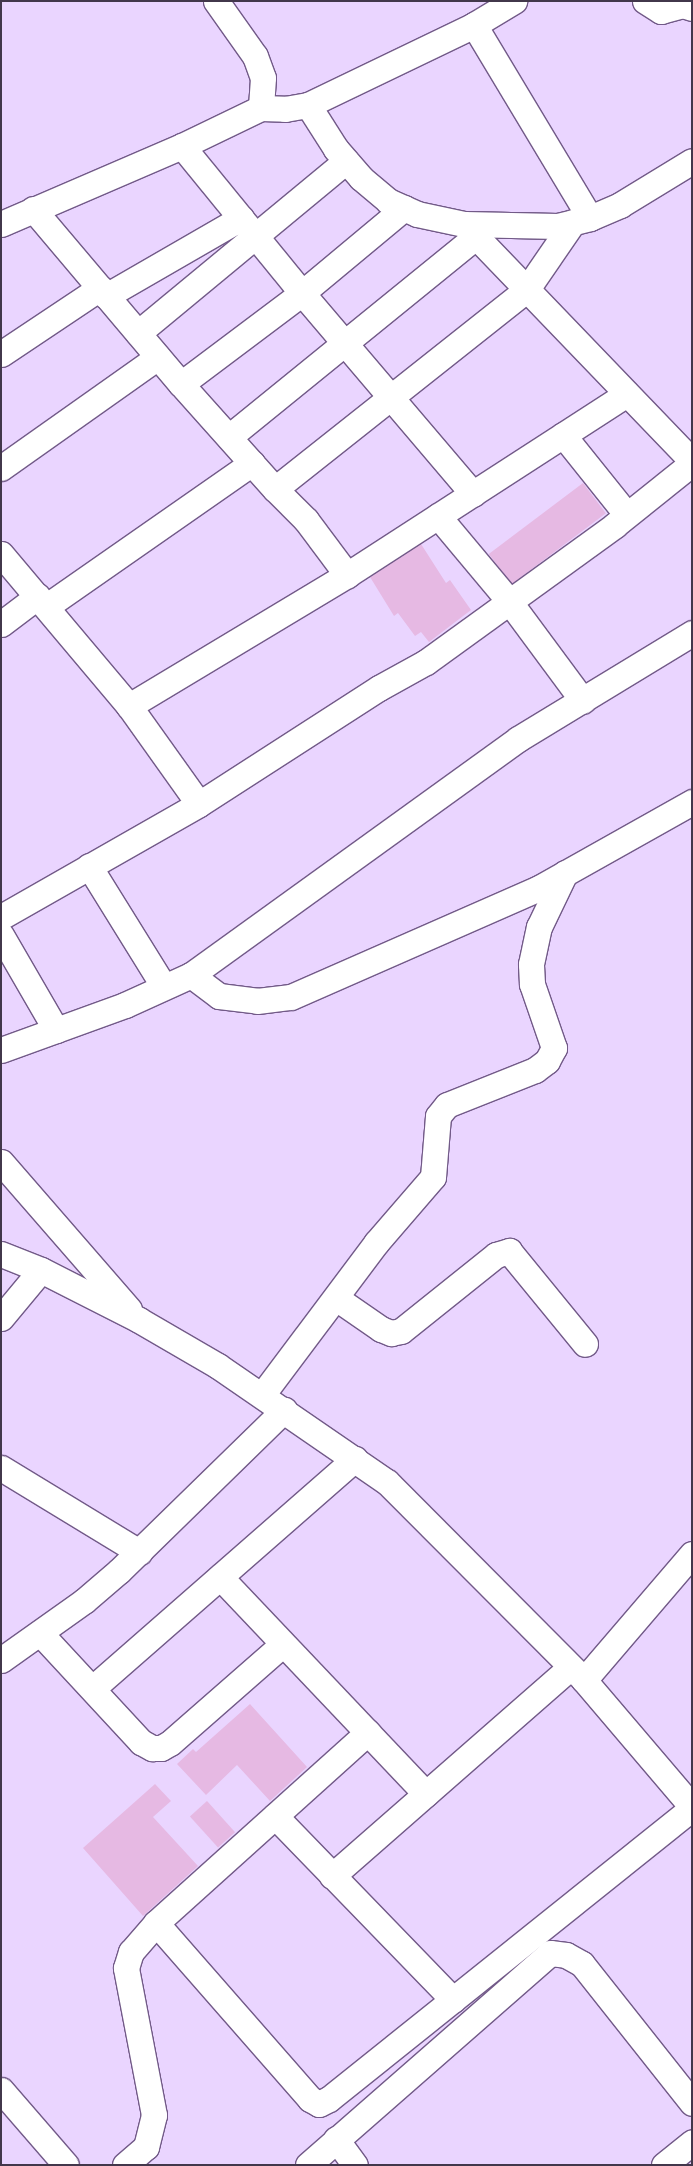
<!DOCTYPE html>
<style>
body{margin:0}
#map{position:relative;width:693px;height:2166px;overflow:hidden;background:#ead5ff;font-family:Quicksand,sans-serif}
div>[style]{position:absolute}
.building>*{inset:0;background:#e6b9e3;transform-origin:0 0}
.roads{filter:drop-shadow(1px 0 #725a88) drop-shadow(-1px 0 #725a88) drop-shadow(0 1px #725a88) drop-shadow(0 -1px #725a88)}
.minor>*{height:25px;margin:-12.5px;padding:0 12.5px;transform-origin:12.5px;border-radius:12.5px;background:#fff}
span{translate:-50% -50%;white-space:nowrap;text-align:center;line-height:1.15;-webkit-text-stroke:4px #fff;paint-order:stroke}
.frame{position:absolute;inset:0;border:2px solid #42374b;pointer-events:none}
</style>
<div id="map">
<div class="building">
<i style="left:583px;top:483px;width:38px;height:118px;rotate:53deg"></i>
<i style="clip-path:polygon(421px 544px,446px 583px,450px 580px,471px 610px,429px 642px,421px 632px,415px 636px,398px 613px,394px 616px,370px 577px)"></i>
<i style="clip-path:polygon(250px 1704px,307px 1767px,270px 1801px,237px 1765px,206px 1795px,177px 1764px,193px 1749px,196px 1752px)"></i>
<i style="clip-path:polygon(155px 1784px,171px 1801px,153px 1817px,198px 1866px,143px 1916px,83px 1848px)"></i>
<i style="left:207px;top:1801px;width:42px;height:23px;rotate:48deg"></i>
</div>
<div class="roads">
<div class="minor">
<i style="left:216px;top:1px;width:67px;rotate:54.7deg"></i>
<i style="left:255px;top:56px;width:23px;rotate:70deg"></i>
<i style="left:263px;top:78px;width:30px;rotate:94deg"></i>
<i style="left:645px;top:1px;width:19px;rotate:32deg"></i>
<i style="left:661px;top:11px;width:23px;rotate:-15deg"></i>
<i style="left:683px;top:5px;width:9px;rotate:18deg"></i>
<i style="left:474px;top:25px;width:225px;rotate:59deg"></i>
<i style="left:308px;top:105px;width:52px;rotate:57.5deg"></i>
<i style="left:336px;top:149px;width:38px;rotate:49deg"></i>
<i style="left:361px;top:178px;width:35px;rotate:40deg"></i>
<i style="left:388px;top:201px;width:32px;rotate:24deg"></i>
<i style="left:417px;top:214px;width:48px;rotate:12deg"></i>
<i style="left:464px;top:224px;width:94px;rotate:1.2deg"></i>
<i style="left:558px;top:226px;width:33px;rotate:-14deg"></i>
<i style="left:590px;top:218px;width:33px;rotate:-23deg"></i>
<i style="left:620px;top:205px;width:84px;rotate:-31.4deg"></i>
<i style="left:182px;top:146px;width:190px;rotate:50.8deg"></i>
<i style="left:302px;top:293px;width:264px;rotate:49.6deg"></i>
<i style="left:33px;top:209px;width:229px;rotate:49.8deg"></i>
<i style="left:181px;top:384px;width:141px;rotate:48.2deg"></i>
<i style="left:275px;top:489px;width:44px;rotate:45deg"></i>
<i style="left:306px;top:520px;width:69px;rotate:53.3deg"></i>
<i style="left:1px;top:224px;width:197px;rotate:-23.3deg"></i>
<i style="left:182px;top:146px;width:88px;rotate:-25.7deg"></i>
<i style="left:261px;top:108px;width:24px;rotate:2deg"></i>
<i style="left:285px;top:109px;width:23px;rotate:-10deg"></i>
<i style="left:308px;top:105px;width:184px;rotate:-25.7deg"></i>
<i style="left:474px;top:25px;width:47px;rotate:-31deg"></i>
<i style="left:464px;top:224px;width:329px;rotate:46.1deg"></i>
<i style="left:106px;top:296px;width:156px;rotate:-30deg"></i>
<i style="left:138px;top:333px;width:270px;rotate:-39.6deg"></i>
<i style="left:1px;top:354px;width:119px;rotate:-33.7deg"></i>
<i style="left:181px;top:384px;width:151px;rotate:-36.9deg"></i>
<i style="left:302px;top:293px;width:133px;rotate:-39.8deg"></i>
<i style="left:563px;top:435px;width:102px;rotate:51.3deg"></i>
<i style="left:229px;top:437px;width:318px;rotate:-39.1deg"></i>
<i style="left:1px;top:468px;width:192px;rotate:-35.3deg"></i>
<i style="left:275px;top:489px;width:322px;rotate:-38.4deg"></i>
<i style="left:527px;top:289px;width:81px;rotate:-55.5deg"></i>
<i style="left:438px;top:516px;width:111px;rotate:50.1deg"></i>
<i style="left:509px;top:601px;width:124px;rotate:53.5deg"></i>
<i style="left:1px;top:554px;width:199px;rotate:49.9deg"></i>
<i style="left:129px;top:706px;width:120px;rotate:54.5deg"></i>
<i style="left:47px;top:606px;width:250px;rotate:-34.9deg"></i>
<i style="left:1px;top:624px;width:46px;rotate:-37.1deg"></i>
<i style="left:129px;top:706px;width:254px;rotate:-31deg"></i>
<i style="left:347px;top:575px;width:333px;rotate:-32.9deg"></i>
<i style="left:89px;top:866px;width:142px;rotate:58.2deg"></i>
<i style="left:1px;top:917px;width:228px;rotate:-29.7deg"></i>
<i style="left:199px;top:804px;width:214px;rotate:-32.8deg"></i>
<i style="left:379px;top:688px;width:54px;rotate:-29deg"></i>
<i style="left:426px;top:662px;width:233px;rotate:-35.9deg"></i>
<i style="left:615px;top:525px;width:99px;rotate:-38.8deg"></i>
<i style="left:1px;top:935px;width:110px;rotate:59.9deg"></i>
<i style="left:191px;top:975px;width:35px;rotate:37deg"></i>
<i style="left:219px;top:996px;width:38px;rotate:7deg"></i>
<i style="left:257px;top:1001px;width:34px;rotate:-7deg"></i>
<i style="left:291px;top:997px;width:271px;rotate:-23.7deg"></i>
<i style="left:539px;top:888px;width:176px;rotate:-29.3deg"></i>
<i style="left:1px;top:1050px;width:132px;rotate:-19.9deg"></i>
<i style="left:125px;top:1005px;width:72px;rotate:-24.4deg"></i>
<i style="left:191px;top:975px;width:403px;rotate:-35.8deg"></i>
<i style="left:518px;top:739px;width:204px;rotate:-31.3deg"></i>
<i style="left:1px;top:1162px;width:195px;rotate:49deg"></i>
<i style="left:1px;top:1254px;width:43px;rotate:21.8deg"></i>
<i style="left:41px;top:1270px;width:110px;rotate:27deg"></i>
<i style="left:139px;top:1320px;width:91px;rotate:30.2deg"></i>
<i style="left:218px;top:1366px;width:205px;rotate:34.5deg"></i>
<i style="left:387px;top:1482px;width:279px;rotate:45.1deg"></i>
<i style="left:584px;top:1680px;width:167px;rotate:49.6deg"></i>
<i style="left:336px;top:1298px;width:55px;rotate:34.6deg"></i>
<i style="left:381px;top:1329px;width:11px;rotate:22deg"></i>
<i style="left:391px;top:1333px;width:10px;rotate:-11deg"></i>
<i style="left:401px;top:1331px;width:122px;rotate:-38.7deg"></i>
<i style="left:496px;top:1255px;width:14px;rotate:-17deg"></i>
<i style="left:509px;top:1251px;width:120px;rotate:50.7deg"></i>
<i style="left:1px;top:1318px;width:62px;rotate:-50.2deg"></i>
<i style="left:262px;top:1395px;width:190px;rotate:-53.1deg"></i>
<i style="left:376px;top:1243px;width:87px;rotate:-49.2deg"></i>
<i style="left:433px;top:1177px;width:61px;rotate:-85.3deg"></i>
<i style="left:438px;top:1116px;width:14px;rotate:-51deg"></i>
<i style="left:447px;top:1105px;width:95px;rotate:-21.7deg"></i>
<i style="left:535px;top:1070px;width:15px;rotate:-37deg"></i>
<i style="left:547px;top:1061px;width:15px;rotate:-62deg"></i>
<i style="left:554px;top:1048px;width:68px;rotate:-109deg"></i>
<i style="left:532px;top:984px;width:20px;rotate:-93deg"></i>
<i style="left:531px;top:964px;width:38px;rotate:-78deg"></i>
<i style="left:539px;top:927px;width:60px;rotate:-64.3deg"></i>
<i style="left:1px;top:1468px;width:162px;rotate:31.3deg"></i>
<i style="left:220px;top:1577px;width:299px;rotate:46.5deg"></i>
<i style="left:40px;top:1633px;width:149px;rotate:47.2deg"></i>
<i style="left:141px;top:1742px;width:13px;rotate:29deg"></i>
<i style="left:152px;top:1748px;width:9px"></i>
<i style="left:161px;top:1748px;width:10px;rotate:-29deg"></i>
<i style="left:170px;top:1743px;width:150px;rotate:-41.2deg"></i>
<i style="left:1px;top:1660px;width:102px;rotate:-35.4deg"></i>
<i style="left:84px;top:1601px;width:46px;rotate:-40.6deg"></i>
<i style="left:119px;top:1571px;width:231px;rotate:-44.3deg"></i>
<i style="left:584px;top:1680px;width:166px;rotate:-49.4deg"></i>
<i style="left:93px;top:1688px;width:348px;rotate:-41.2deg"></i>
<i style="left:275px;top:1816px;width:256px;rotate:45.9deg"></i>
<i style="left:332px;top:1876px;width:317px;rotate:-41.2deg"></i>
<i style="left:156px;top:1923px;width:234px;rotate:48.8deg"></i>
<i style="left:310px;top:2099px;width:10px;rotate:29deg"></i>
<i style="left:319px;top:2104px;width:11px;rotate:-27deg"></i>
<i style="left:329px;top:2099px;width:465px;rotate:-38.7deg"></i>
<i style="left:1px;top:2090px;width:99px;rotate:49.1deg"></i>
<i style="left:336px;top:2139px;width:32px;rotate:54deg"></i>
<i style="left:125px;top:2165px;width:28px;rotate:-41deg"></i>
<i style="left:146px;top:2147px;width:33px;rotate:-76deg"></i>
<i style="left:154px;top:2115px;width:150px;rotate:-100.8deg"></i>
<i style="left:126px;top:1968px;width:17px;rotate:-73deg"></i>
<i style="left:131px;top:1952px;width:38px;rotate:-49deg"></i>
<i style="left:156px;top:1923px;width:285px;rotate:-42deg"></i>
<i style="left:308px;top:2165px;width:322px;rotate:-41.2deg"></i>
<i style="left:550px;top:1953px;width:16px;rotate:7deg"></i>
<i style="left:566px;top:1955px;width:18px;rotate:29deg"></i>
<i style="left:582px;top:1964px;width:177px;rotate:51.6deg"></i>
<i style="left:664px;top:2165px;width:36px;rotate:-39deg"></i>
</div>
</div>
<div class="frame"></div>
</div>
